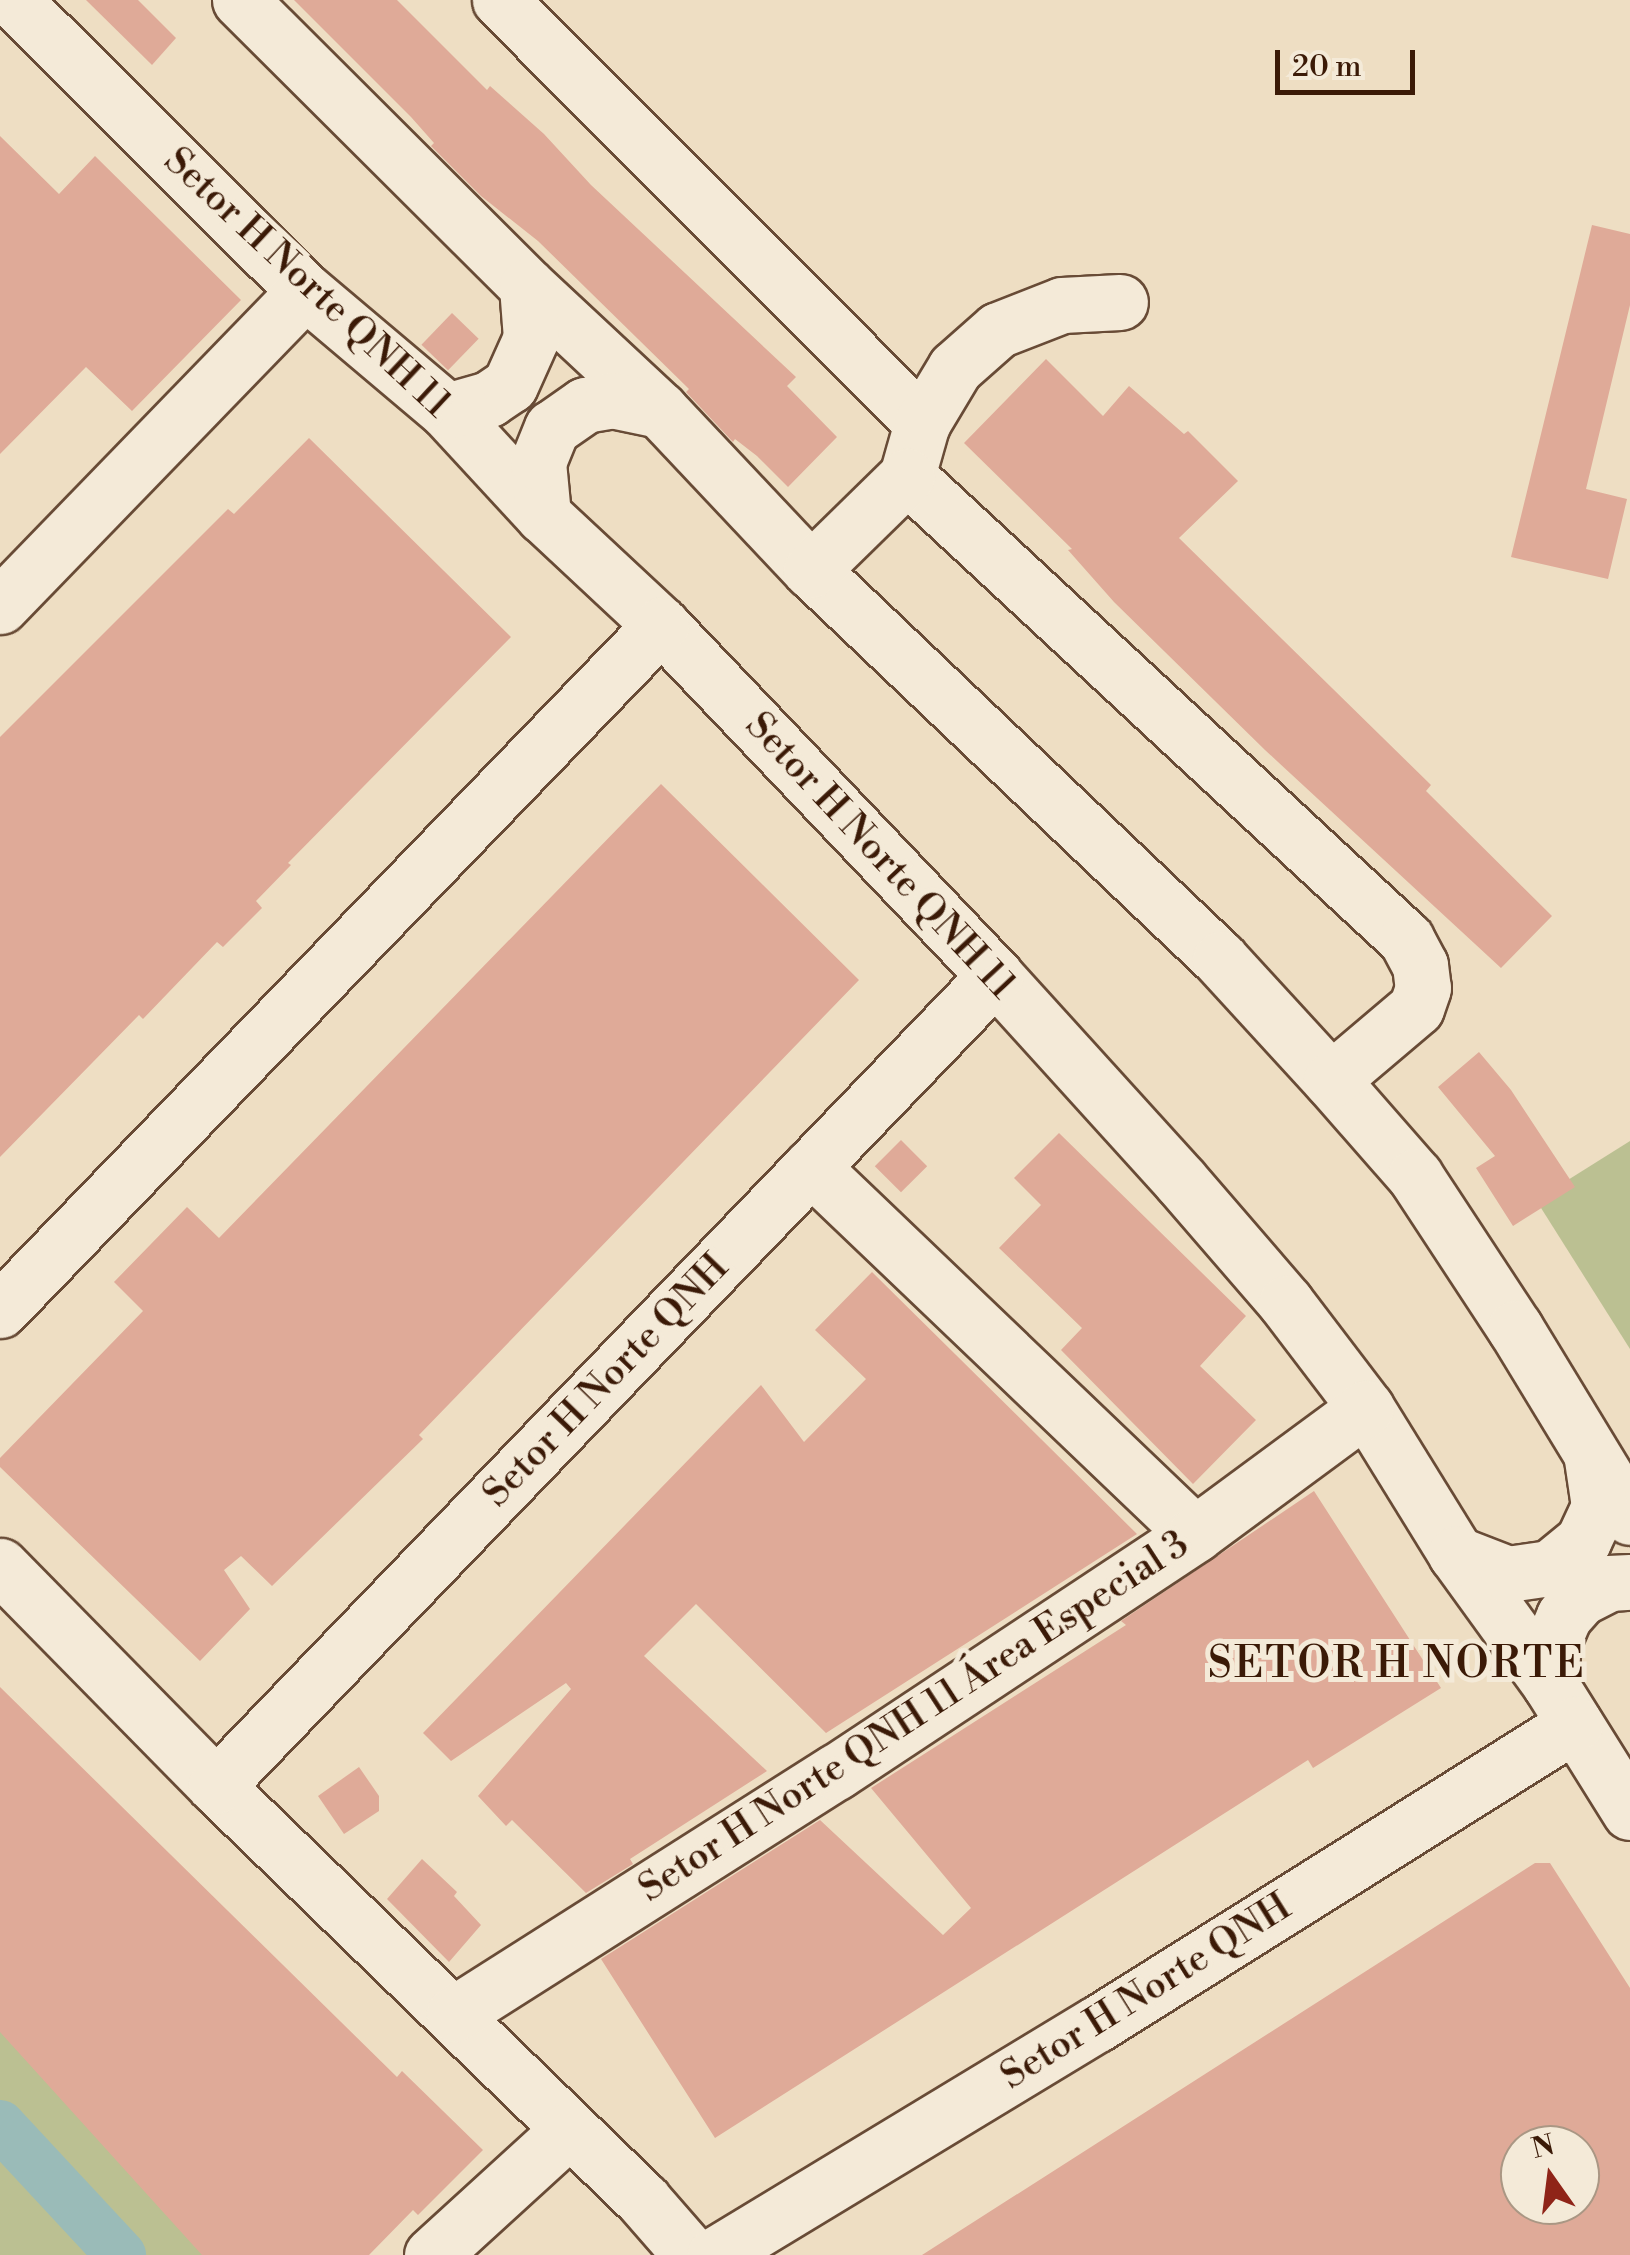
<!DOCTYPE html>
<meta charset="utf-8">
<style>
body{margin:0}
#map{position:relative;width:1630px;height:2255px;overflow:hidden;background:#eedec3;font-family:"Libre Bodoni",serif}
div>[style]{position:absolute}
.green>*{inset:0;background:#bbc092}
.canal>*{height:50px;margin:-25px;padding:0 25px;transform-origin:25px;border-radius:25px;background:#9abbb8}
.building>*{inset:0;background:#dfaa98;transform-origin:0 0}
.roads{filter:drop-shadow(2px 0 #684b36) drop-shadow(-2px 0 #684b36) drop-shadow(0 2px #684b36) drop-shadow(0 -2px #684b36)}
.minor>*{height:55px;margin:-27.5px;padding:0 27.5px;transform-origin:27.5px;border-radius:27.5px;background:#f4ead8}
span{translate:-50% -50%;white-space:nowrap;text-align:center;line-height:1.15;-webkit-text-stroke:10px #f4ead8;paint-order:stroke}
.street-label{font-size:38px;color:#3b1a07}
.quarter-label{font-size:42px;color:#3b1a07;letter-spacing:2.5px}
.north{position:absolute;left:1500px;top:2125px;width:100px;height:100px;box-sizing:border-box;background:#f4ead8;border:2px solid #aa9784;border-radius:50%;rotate:346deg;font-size:28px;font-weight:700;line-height:40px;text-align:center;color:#3b1a07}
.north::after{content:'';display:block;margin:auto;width:35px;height:45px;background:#8f2418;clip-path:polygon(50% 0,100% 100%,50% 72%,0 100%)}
.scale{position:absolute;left:1275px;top:50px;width:140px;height:45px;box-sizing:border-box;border:5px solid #3b1a07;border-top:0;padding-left:12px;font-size:30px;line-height:35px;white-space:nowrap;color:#3b1a07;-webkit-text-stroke:8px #f4ead8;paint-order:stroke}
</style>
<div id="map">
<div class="green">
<i style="clip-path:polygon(1630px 1141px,1630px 1349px,1536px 1200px)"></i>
<i style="clip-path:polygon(0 2018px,217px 2255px,0 2255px)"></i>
</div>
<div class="canal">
<i style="left:0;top:2125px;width:178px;rotate:47.1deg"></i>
</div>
<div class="building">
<i style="clip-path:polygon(86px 0,138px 0,176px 38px,152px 65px)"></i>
<i style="clip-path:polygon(294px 0,397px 0,487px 90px,490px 86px,544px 134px,591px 185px,796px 377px,787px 386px,837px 437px,788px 487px,757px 456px,735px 439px,733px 442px,686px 392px,689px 389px,538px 241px,481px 196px,431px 146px,434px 143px,411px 117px)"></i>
<i style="clip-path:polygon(0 136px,59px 194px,95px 156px,241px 300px,132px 411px,86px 367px,0 454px)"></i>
<i style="clip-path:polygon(1592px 225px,1630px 234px,1630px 305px,1586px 489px,1627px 499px,1608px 579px,1511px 557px)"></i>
<i style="left:452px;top:313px;width:37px;height:44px;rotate:44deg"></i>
<i style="clip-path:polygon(1046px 359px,1103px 416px,1129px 386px,1184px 434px,1188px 431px,1238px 481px,1179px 538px,1431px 785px,1426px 791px,1552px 916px,1501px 968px,1265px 750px,1114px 602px,1068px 550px,1072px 549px,964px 443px)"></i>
<i style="clip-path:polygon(309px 438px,511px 637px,288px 863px,291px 865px,256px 901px,262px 908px,223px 947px,217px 942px,143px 1019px,139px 1015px,0 1157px,0 737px,228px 509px,234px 514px)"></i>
<i style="clip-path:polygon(661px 784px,859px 980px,419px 1435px,423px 1439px,272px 1586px,241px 1556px,224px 1570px,250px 1609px,200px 1661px,0 1467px,0 1458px,143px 1311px,114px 1282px,187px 1207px,219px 1238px)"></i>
<i style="clip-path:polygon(1479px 1052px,1511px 1090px,1575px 1187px,1513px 1226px,1476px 1168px,1495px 1156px,1438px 1087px)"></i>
<i style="clip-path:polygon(1059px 1133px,1246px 1316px,1200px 1366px,1256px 1420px,1193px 1484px,1061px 1350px,1082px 1328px,999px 1248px,1041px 1205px,1014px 1178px)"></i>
<i style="left:901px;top:1140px;width:37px;height:37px;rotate:45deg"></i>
<i style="clip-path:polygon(872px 1272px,1137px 1534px,826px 1733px,696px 1604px,644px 1656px,767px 1771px,630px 1859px,633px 1864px,586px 1893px,512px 1820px,506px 1826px,478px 1796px,571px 1689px,566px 1683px,451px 1761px,423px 1733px,761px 1385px,804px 1442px,866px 1379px,815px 1330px)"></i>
<i style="clip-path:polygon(1314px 1491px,1441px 1688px,1313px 1768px,1308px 1760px,715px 2138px,601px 1959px,820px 1820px,943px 1935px,971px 1908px,871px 1788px,1126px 1625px,1121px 1621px)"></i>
<i style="clip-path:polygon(0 1687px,397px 2077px,402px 2071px,483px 2150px,418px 2215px,413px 2210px,369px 2255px,202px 2255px,0 2032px)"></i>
<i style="clip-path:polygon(359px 1767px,379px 1796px,379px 1811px,344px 1834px,318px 1796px)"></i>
<i style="clip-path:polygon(422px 1859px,457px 1892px,454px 1896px,481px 1925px,449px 1962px,387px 1899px)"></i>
<i style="clip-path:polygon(evenodd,1535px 1863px,1550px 1863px,1630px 1988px,1630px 2255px,922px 2255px,1535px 1863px,1520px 2145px,1580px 2145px,1580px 2205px,1520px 2205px,1520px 2145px)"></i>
</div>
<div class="roads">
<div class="minor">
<i style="left:13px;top:0;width:412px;rotate:44.9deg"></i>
<i style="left:305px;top:291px;width:186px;rotate:40.2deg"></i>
<i style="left:447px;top:411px;width:142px;rotate:47.3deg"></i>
<i style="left:543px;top:515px;width:161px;rotate:43deg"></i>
<i style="left:661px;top:625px;width:485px;rotate:46.4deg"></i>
<i style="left:995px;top:976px;width:275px;rotate:47.8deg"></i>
<i style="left:1180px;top:1180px;width:162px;rotate:49.2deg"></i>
<i style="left:1286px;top:1303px;width:132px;rotate:52.7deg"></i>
<i style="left:1366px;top:1408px;width:172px;rotate:58.3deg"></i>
<i style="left:1456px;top:1554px;width:160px;rotate:54.1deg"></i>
<i style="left:1550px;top:1684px;width:151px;rotate:58deg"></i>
<i style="left:240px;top:0;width:405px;rotate:44.9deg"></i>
<i style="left:527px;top:286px;width:182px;rotate:43deg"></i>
<i style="left:660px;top:410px;width:220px;rotate:46.7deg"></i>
<i style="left:811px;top:570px;width:564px;rotate:43.56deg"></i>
<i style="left:1220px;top:959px;width:164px;rotate:47.5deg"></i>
<i style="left:1331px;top:1080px;width:128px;rotate:48.8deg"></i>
<i style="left:1415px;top:1176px;width:182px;rotate:56.7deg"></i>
<i style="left:1515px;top:1328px;width:221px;rotate:58.7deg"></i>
<i style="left:500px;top:0;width:598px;rotate:45.07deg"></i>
<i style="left:922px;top:423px;width:55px;rotate:105.8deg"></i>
<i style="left:907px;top:476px;width:681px;rotate:42.86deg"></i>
<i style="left:1406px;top:939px;width:30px;rotate:62deg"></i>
<i style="left:1420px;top:965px;width:23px;rotate:83deg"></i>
<i style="left:1423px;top:988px;width:21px;rotate:109deg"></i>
<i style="left:1416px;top:1008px;width:111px;rotate:139.7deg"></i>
<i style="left:447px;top:411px;width:44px;rotate:-15.9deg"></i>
<i style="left:489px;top:399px;width:25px;rotate:-34deg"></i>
<i style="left:510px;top:385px;width:51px;rotate:-65.9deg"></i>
<i style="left:531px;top:338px;width:52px;rotate:-94.4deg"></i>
<i style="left:922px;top:423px;width:64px;rotate:-59deg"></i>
<i style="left:955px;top:368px;width:57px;rotate:-41.5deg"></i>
<i style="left:998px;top:330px;width:69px;rotate:-21.3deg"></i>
<i style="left:1062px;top:305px;width:58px;rotate:-3deg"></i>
<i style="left:543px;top:515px;width:53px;rotate:-95.4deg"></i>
<i style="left:538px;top:462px;width:37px;rotate:-68deg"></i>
<i style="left:552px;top:428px;width:40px;rotate:-34.9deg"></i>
<i style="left:585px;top:405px;width:27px;rotate:-10deg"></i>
<i style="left:612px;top:400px;width:49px;rotate:11.8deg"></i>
<i style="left:811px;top:570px;width:134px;rotate:-44.4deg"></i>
<i style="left:0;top:606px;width:438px;rotate:-45.9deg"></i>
<i style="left:811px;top:1167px;width:531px;rotate:43.7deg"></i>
<i style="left:0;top:1310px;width:952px;rotate:-46.02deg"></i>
<i style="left:1456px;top:1554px;width:56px;rotate:21deg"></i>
<i style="left:1508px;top:1574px;width:42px;rotate:-8.1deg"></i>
<i style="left:1550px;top:1568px;width:43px;rotate:-39.3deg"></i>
<i style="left:1583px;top:1541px;width:38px;rotate:-65deg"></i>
<i style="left:1599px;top:1506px;width:48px;rotate:-98.5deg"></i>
<i style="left:0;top:1566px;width:308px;rotate:45.5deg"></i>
<i style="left:216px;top:1786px;width:595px;rotate:44.11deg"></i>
<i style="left:643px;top:2200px;width:73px;rotate:48.9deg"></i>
<i style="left:1550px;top:1684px;width:42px;rotate:-85.9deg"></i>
<i style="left:1553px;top:1642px;width:28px;rotate:-67deg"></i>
<i style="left:1564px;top:1616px;width:24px;rotate:-48deg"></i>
<i style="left:1580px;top:1598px;width:33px;rotate:-27deg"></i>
<i style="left:1609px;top:1583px;width:21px;rotate:-3deg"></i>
<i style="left:216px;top:1786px;width:1124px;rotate:-46.12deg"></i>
<i style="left:454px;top:2014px;width:452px;rotate:-32.4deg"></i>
<i style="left:836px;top:1772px;width:431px;rotate:-33.5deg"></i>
<i style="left:1195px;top:1534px;width:212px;rotate:-36.4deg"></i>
<i style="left:432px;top:2255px;width:185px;rotate:-42.4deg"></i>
<i style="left:715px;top:2255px;width:446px;rotate:-31.2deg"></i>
<i style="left:1097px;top:2024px;width:564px;rotate:-32.11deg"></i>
</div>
</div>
<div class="street-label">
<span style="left:307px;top:283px;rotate:43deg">Setor H Norte QNH 11</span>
<span style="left:880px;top:856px;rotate:47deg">Setor H Norte QNH 11</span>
<span style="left:606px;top:1381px;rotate:-46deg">Setor H Norte QNH</span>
<span style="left:914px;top:1717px;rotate:-33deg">Setor H Norte QNH 11 Área Especial 3</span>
<span style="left:1146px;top:1992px;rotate:-32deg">Setor H Norte QNH</span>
</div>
<div class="quarter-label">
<span style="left:1397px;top:1665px">SETOR H NORTE</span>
</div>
<div class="north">N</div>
<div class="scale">20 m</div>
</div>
